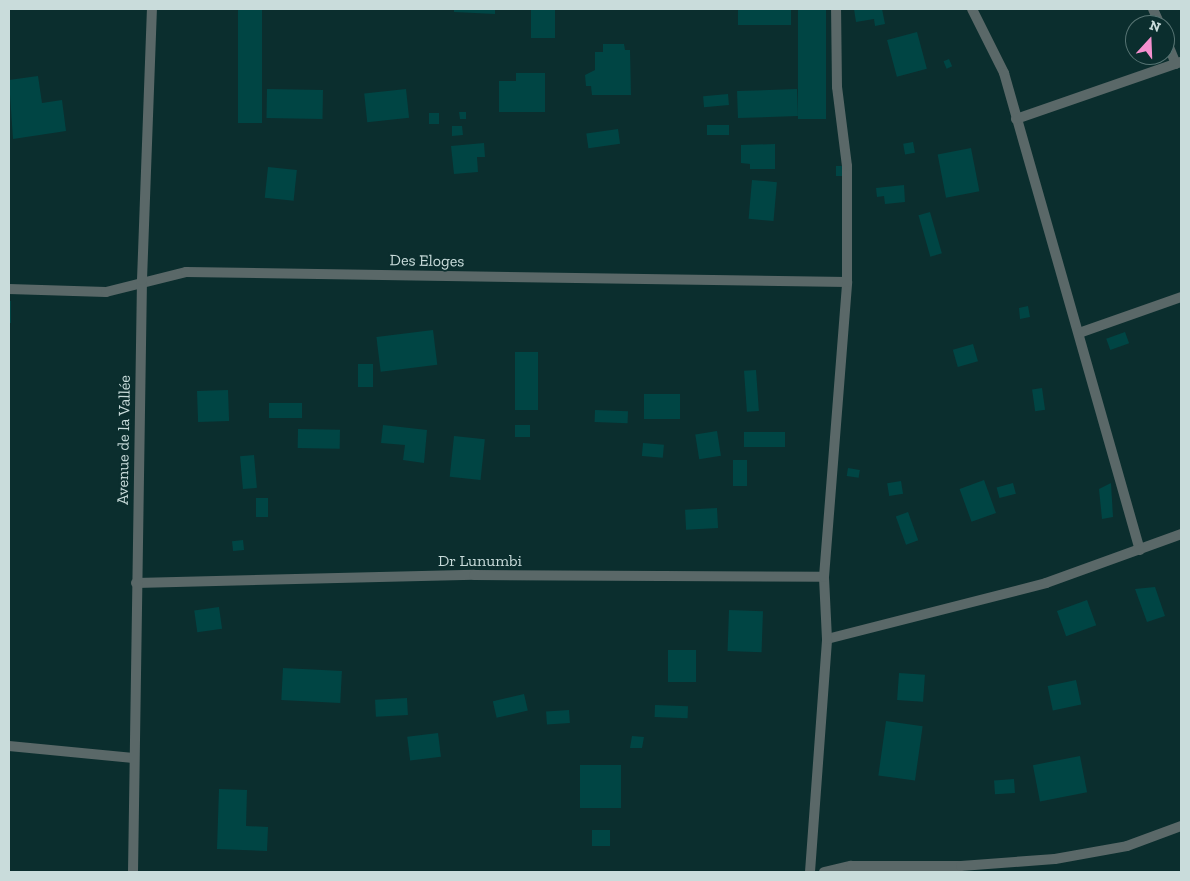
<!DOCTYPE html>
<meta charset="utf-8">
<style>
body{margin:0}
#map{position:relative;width:1190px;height:881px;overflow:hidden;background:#0b2e2e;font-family:"Zilla Slab",serif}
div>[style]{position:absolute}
.building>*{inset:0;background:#004544;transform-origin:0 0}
.street>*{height:10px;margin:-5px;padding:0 5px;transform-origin:5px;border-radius:5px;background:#5a6868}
span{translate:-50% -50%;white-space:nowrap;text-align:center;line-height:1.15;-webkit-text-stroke:4px #0b2e2e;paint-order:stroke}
.street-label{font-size:16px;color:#c9dcdb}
.frame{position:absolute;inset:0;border:10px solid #c9dcdb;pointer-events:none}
.north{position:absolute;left:1125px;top:15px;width:50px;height:50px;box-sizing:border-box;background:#0b2e2e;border:1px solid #577473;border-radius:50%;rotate:20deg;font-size:14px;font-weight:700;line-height:20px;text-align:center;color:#c9dcdb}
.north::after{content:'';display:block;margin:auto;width:18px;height:22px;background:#f690cf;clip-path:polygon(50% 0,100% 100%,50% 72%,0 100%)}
</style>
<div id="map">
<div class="building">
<i style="left:238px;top:9px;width:24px;height:114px"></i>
<i style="clip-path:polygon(454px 9px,495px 9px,495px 14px,454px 12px)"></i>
<i style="left:531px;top:9px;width:24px;height:29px"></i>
<i style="left:738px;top:9px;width:53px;height:16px"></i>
<i style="left:798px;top:9px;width:28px;height:110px"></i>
<i style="clip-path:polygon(854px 9px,882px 9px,885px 24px,875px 26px,874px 19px,856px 22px)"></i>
<i style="left:917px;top:32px;width:38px;height:31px;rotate:75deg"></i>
<i style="clip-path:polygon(603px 44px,624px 44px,625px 50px,630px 50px,631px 95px,592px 95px,591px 86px,586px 86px,585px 75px,595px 70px,595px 52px,603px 52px)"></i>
<i style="left:949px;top:59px;width:8px;height:6px;rotate:67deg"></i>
<i style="clip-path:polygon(516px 73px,545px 73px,545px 112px,499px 112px,499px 81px,516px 81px)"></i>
<i style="clip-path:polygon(38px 76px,42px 103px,62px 100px,66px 131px,13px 139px,9px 80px)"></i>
<i style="left:267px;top:89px;width:56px;height:29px;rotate:1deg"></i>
<i style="left:406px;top:89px;width:29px;height:42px;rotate:84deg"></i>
<i style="left:797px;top:89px;width:27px;height:60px;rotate:88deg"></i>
<i style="left:728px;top:94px;width:11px;height:25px;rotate:85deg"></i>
<i style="clip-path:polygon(459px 112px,466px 112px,466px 119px,460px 119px)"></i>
<i style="left:429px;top:113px;width:10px;height:11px"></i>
<i style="left:729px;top:125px;width:10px;height:22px;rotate:90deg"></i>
<i style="clip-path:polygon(452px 126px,462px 126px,463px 135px,452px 136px)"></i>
<i style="left:618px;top:129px;width:15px;height:32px;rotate:82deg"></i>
<i style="left:913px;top:142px;width:11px;height:10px;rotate:80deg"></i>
<i style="clip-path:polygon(484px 143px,485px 157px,477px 157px,478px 172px,454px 174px,451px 146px)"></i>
<i style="clip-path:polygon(775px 144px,775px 169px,750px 169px,750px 164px,741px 163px,741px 145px)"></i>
<i style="left:971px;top:148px;width:44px;height:34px;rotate:79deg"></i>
<i style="left:836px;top:166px;width:10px;height:10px"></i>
<i style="left:268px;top:167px;width:29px;height:31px;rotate:6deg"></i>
<i style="left:752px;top:180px;width:25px;height:39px;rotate:5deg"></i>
<i style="clip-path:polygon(904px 185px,905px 202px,885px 204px,884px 196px,877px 197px,876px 188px)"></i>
<i style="left:930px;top:212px;width:43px;height:12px;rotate:74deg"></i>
<i style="left:9px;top:301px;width:2px;height:22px"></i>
<i style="clip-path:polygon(1028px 306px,1030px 317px,1020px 319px,1019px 308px)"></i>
<i style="left:433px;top:330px;width:35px;height:57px;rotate:83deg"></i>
<i style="left:1125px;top:332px;width:12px;height:20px;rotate:70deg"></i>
<i style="left:973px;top:344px;width:18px;height:21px;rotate:74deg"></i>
<i style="left:515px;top:352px;width:23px;height:58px"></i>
<i style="left:358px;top:364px;width:15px;height:23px"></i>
<i style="left:756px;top:370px;width:41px;height:12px;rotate:86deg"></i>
<i style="left:1042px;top:388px;width:22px;height:10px;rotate:82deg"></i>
<i style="left:228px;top:390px;width:31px;height:31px;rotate:88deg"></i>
<i style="left:644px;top:394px;width:36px;height:25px"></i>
<i style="left:269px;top:403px;width:33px;height:15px"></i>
<i style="left:595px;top:410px;width:33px;height:12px;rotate:2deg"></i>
<i style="clip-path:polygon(383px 425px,427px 430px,424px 463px,403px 460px,405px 445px,381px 443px)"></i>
<i style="left:515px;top:425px;width:15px;height:12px"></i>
<i style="left:298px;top:429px;width:42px;height:19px;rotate:1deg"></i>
<i style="left:717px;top:431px;width:25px;height:22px;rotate:81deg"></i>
<i style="left:785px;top:432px;width:15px;height:41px;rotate:90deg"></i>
<i style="left:454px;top:436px;width:31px;height:41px;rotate:6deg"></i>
<i style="left:643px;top:443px;width:21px;height:13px;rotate:5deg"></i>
<i style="left:254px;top:455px;width:33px;height:14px;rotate:85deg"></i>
<i style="left:747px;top:460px;width:26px;height:14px;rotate:90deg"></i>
<i style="left:848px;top:468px;width:12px;height:8px;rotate:9deg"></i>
<i style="left:984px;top:480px;width:35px;height:26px;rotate:70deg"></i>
<i style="left:901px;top:481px;width:13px;height:14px;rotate:81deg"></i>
<i style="left:1013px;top:483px;width:11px;height:17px;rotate:75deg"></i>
<i style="clip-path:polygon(1111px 483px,1113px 517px,1102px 519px,1099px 489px)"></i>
<i style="left:256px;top:498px;width:12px;height:19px"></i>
<i style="left:717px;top:508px;width:20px;height:32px;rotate:87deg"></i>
<i style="left:908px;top:512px;width:30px;height:13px;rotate:70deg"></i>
<i style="left:243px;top:540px;width:10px;height:11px;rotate:84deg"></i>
<i style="clip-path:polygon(1155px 587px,1165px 616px,1147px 622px,1135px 589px)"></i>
<i style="left:1087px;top:600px;width:27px;height:32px;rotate:70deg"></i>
<i style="left:219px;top:607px;width:22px;height:25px;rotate:82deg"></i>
<i style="left:729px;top:610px;width:34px;height:41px;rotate:2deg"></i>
<i style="left:668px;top:650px;width:28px;height:32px"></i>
<i style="left:283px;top:668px;width:59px;height:32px;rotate:3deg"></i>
<i style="left:899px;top:673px;width:26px;height:27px;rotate:4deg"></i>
<i style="left:1076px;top:680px;width:25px;height:29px;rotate:78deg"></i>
<i style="left:524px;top:694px;width:17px;height:32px;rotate:77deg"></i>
<i style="left:407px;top:698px;width:17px;height:32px;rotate:87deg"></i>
<i style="left:655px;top:705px;width:33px;height:12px;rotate:2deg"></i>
<i style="left:569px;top:710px;width:13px;height:23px;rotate:86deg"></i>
<i style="left:886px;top:721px;width:37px;height:55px;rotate:8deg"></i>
<i style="left:438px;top:733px;width:24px;height:31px;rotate:83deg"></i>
<i style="clip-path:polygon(632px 736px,644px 737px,642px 748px,630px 748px)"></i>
<i style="left:1080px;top:756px;width:37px;height:48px;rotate:79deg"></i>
<i style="left:580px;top:765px;width:41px;height:43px"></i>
<i style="left:1014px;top:779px;width:14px;height:20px;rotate:86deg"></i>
<i style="clip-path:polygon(219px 789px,247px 790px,246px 826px,268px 827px,267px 851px,217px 849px)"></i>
<i style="left:592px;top:830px;width:18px;height:16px"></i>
</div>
<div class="street">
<i style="left:972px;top:9px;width:72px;rotate:63.4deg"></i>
<i style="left:1004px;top:73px;width:496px;rotate:74.1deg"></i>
<i style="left:1153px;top:9px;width:17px;rotate:66deg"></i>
<i style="left:1165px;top:37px;width:29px;rotate:68deg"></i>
<i style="left:1016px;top:119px;width:175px;rotate:-19.1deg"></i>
<i style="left:9px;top:289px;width:97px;rotate:1.8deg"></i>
<i style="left:106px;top:292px;width:82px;rotate:-14deg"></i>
<i style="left:186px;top:272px;width:661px;rotate:0.87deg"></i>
<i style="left:1079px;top:333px;width:108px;rotate:-19.4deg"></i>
<i style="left:136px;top:583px;width:338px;rotate:-1.4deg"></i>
<i style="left:474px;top:575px;width:350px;rotate:0.3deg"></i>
<i style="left:827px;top:639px;width:226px;rotate:-14.3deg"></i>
<i style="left:1046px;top:583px;width:144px;rotate:-19.9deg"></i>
<i style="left:9px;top:746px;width:125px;rotate:5.5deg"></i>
<i style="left:133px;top:872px;width:592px;rotate:-89.13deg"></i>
<i style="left:142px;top:280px;width:271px;rotate:-87.9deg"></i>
<i style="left:810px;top:872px;width:234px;rotate:-85.8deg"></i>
<i style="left:827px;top:639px;width:62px;rotate:-92.8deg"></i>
<i style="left:824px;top:577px;width:296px;rotate:-85.5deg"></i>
<i style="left:847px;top:282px;width:116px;rotate:-90deg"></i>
<i style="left:847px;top:166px;width:80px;rotate:-97.2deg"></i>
<i style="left:837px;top:87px;width:78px;rotate:-90.7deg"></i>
<i style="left:824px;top:872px;width:28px;rotate:-13deg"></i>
<i style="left:851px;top:866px;width:110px"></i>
<i style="left:961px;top:866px;width:94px;rotate:-4.3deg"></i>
<i style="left:1055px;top:859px;width:73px;rotate:-10.2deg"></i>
<i style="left:1127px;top:846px;width:58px;rotate:-20.3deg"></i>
</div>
<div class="street-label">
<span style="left:427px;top:261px;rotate:1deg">Des Eloges</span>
<span style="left:124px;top:440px;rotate:-89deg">Avenue de la Vallée</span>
<span style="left:480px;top:561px">Dr Lunumbi</span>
</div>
<div class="frame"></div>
<div class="north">N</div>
</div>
